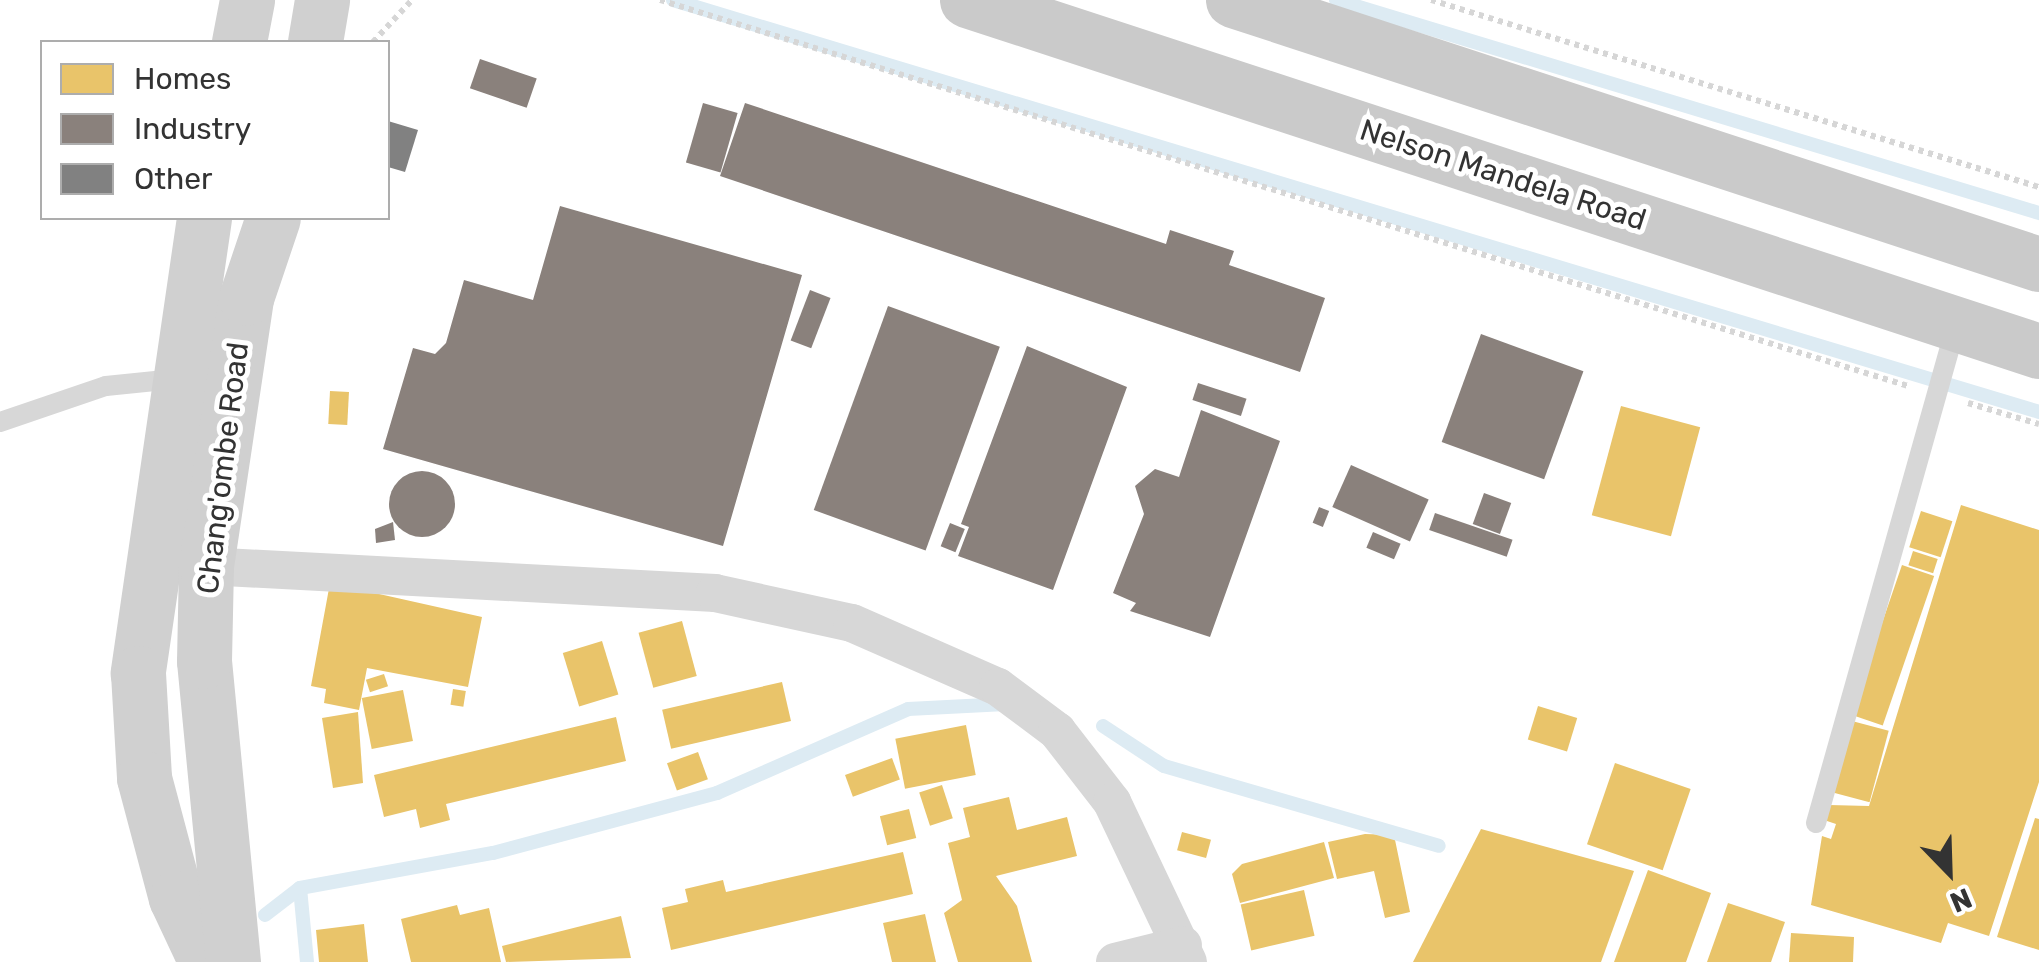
<!DOCTYPE html>
<style>
body{margin:0}
#map{position:relative;width:2039px;height:962px;overflow:hidden;background:#fff;font-family:Rubik,sans-serif}
div>[style]{position:absolute}
.homes>*{inset:0;background:#e9c46a;transform-origin:0 0}
.industry>*{inset:0;background:#8a817c;transform-origin:0 0}
.round{border-radius:50%}
.stream>*{height:14px;margin:-7px;padding:0 7px;transform-origin:7px;border-radius:7px;background:#ddebf3}
.building>*{inset:0;background:#818181}
.path>*{height:6px;margin-top:-3px;transform-origin:0;background:repeating-linear-gradient(90deg,#d6d6d6 0 5px,transparent 0 10px)}
.lane>*{height:20px;margin:-10px;padding:0 10px;transform-origin:10px;border-radius:10px;background:#d7d7d7}
.street>*{height:38px;margin:-19px;padding:0 19px;transform-origin:19px;border-radius:19px;background:#d7d7d7}
.secondary>*{height:55px;margin:-27.5px;padding:0 27.5px;transform-origin:27.5px;border-radius:27.5px;background:#d0d0d0}
.primary>*{height:55px;margin:-27.5px;padding:0 27.5px;transform-origin:27.5px;border-radius:27.5px;background:#cacaca}
span{translate:-50% -50%;white-space:nowrap;text-align:center;line-height:1.15;-webkit-text-stroke:10px #fff;paint-order:stroke}
.street-label{font-size:30px;color:#333}
.legend{position:absolute;left:40px;top:40px;width:350px;height:180px;box-sizing:border-box;background:#fff;border:2px solid #adadad;margin:0;padding:12px 18px;list-style:none;font-size:30px;color:#333}
.legend li{display:flex;align-items:center;gap:20px;height:50px}
.legend b{width:50px;border:2px solid #adadad}
.north{position:absolute;left:1899px;top:822px;width:100px;height:100px;-webkit-text-stroke:8px #fff;paint-order:stroke;rotate:157deg;font-size:28px;font-weight:700;line-height:40px;text-align:center;color:#333}
.north::after{content:'';display:block;margin:auto;width:35px;height:45px;background:#333;clip-path:polygon(50% 0,100% 100%,50% 72%,0 100%)}
</style>
<div id="map">
<div class="homes">
<i style="left:330px;top:391px;width:19px;height:33px;rotate:3deg"></i>
<i style="left:1621px;top:406px;width:82px;height:113px;rotate:15deg"></i>
<i style="clip-path:polygon(1961px 505px,2039px 530px,2039px 782px,1989px 936px,1948px 923px,1941px 943px,1811px 905px,1822px 836px,1831px 839px,1836px 824px,1824px 820px,1829px 805px,1869px 806px)"></i>
<i style="left:1921px;top:511px;width:33px;height:38px;rotate:18deg"></i>
<i style="left:1913px;top:551px;width:26px;height:15px;rotate:18deg"></i>
<i style="left:1902px;top:565px;width:34px;height:158px;rotate:19deg"></i>
<i style="clip-path:polygon(330px 583px,482px 617px,468px 687px,367px 668px,359px 710px,324px 703px,326px 689px,311px 686px)"></i>
<i style="left:682px;top:621px;width:57px;height:45px;rotate:75deg"></i>
<i style="left:602px;top:641px;width:56px;height:41px;rotate:73deg"></i>
<i style="left:384px;top:674px;width:13px;height:19px;rotate:72deg"></i>
<i style="left:782px;top:682px;width:40px;height:123px;rotate:77deg"></i>
<i style="left:453px;top:689px;width:13px;height:16px;rotate:9deg"></i>
<i style="left:403px;top:690px;width:52px;height:42px;rotate:79deg"></i>
<i style="left:1538px;top:706px;width:41px;height:35px;rotate:17deg"></i>
<i style="clip-path:polygon(358px 712px,363px 783px,333px 788px,322px 718px)"></i>
<i style="clip-path:polygon(616px 717px,626px 761px,446px 804px,450px 820px,420px 828px,416px 809px,384px 817px,374px 775px)"></i>
<i style="left:1852px;top:721px;width:38px;height:74px;rotate:15deg"></i>
<i style="left:966px;top:725px;width:51px;height:72px;rotate:79deg"></i>
<i style="left:698px;top:752px;width:29px;height:33px;rotate:70deg"></i>
<i style="left:892px;top:758px;width:23px;height:50px;rotate:70deg"></i>
<i style="left:1615px;top:763px;width:80px;height:86px;rotate:19deg"></i>
<i style="left:942px;top:785px;width:35px;height:24px;rotate:72deg"></i>
<i style="clip-path:polygon(1009px 797px,1017px 830px,1067px 817px,1077px 856px,996px 876px,1017px 906px,1032px 962px,958px 962px,944px 913px,962px 900px,948px 843px,970px 837px,963px 808px)"></i>
<i style="left:909px;top:809px;width:30px;height:30px;rotate:76deg"></i>
<i style="clip-path:polygon(2035px 818px,2039px 819px,2039px 950px,1997px 937px)"></i>
<i style="clip-path:polygon(1481px 829px,1634px 871px,1601px 962px,1413px 962px)"></i>
<i style="left:1182px;top:832px;width:30px;height:19px;rotate:15deg"></i>
<i style="clip-path:polygon(1365px 834px,1394px 835px,1410px 912px,1385px 918px,1374px 871px,1337px 879px,1328px 842px)"></i>
<i style="clip-path:polygon(1324px 842px,1334px 878px,1240px 903px,1232px 874px,1242px 864px)"></i>
<i style="clip-path:polygon(903px 852px,913px 894px,671px 950px,662px 908px,688px 902px,685px 889px,723px 880px,726px 892px)"></i>
<i style="clip-path:polygon(1648px 870px,1711px 893px,1686px 962px,1614px 962px)"></i>
<i style="left:1304px;top:890px;width:47px;height:65px;rotate:77deg"></i>
<i style="clip-path:polygon(1728px 903px,1785px 922px,1771px 962px,1707px 962px)"></i>
<i style="clip-path:polygon(457px 905px,460px 915px,489px 908px,501px 962px,411px 962px,401px 919px)"></i>
<i style="clip-path:polygon(925px 914px,936px 962px,892px 962px,883px 923px)"></i>
<i style="clip-path:polygon(621px 916px,631px 958px,506px 962px,502px 946px)"></i>
<i style="clip-path:polygon(364px 924px,368px 962px,319px 962px,316px 930px)"></i>
<i style="clip-path:polygon(1791px 933px,1854px 937px,1853px 962px,1789px 962px)"></i>
</div>
<div class="industry">
<i style="left:480px;top:59px;width:60px;height:31px;rotate:19deg"></i>
<i style="left:703px;top:103px;width:36px;height:62px;rotate:16deg"></i>
<i style="clip-path:polygon(745px 103px,1166px 244px,1170px 230px,1234px 251px,1229px 265px,1325px 298px,1300px 372px,720px 176px)"></i>
<i style="clip-path:polygon(560px 206px,802px 275px,723px 546px,383px 449px,413px 348px,435px 354px,446px 343px,464px 280px,533px 300px)"></i>
<i style="left:810px;top:290px;width:22px;height:54px;rotate:21deg"></i>
<i style="left:888px;top:306px;width:119px;height:217px;rotate:20deg"></i>
<i style="left:1481px;top:334px;width:109px;height:115px;rotate:20deg"></i>
<i style="clip-path:polygon(1027px 346px,1127px 387px,1053px 590px,958px 556px,969px 527px,961px 524px)"></i>
<i style="left:1198px;top:383px;width:51px;height:18px;rotate:18deg"></i>
<i style="clip-path:polygon(1201px 410px,1280px 441px,1210px 637px,1130px 611px,1136px 603px,1113px 593px,1144px 514px,1135px 486px,1155px 469px,1179px 477px)"></i>
<i style="left:1351px;top:465px;width:85px;height:46px;rotate:24deg"></i>
<i class="round" style="left:389px;top:471px;width:66px;height:66px"></i>
<i style="left:1484px;top:493px;width:29px;height:33px;rotate:20deg"></i>
<i style="left:1319px;top:507px;width:11px;height:17px;rotate:22deg"></i>
<i style="left:1435px;top:513px;width:82px;height:18px;rotate:19deg"></i>
<i style="clip-path:polygon(393px 522px,395px 540px,376px 543px,375px 529px)"></i>
<i style="left:950px;top:523px;width:16px;height:25px;rotate:22deg"></i>
<i style="left:1373px;top:532px;width:30px;height:17px;rotate:23deg"></i>
</div>
<div class="stream">
<i style="left:673px;top:0;width:1427px;rotate:16.78deg"></i>
<i style="left:1336px;top:0;width:735px;rotate:16.86deg"></i>
<i style="left:1103px;top:726px;width:73px;rotate:33.3deg"></i>
<i style="left:1164px;top:766px;width:286px;rotate:16.2deg"></i>
<i style="left:300px;top:888px;width:74px;rotate:84.6deg"></i>
<i style="left:265px;top:915px;width:44px;rotate:-37.6deg"></i>
<i style="left:300px;top:888px;width:196px;rotate:-10.3deg"></i>
<i style="left:493px;top:853px;width:232px;rotate:-15deg"></i>
<i style="left:717px;top:793px;width:209px;rotate:-23.7deg"></i>
<i style="left:908px;top:709px;width:98px;rotate:-2.9deg"></i>
</div>
<div class="building">
<i style="clip-path:polygon(388px 121px,418px 130px,405px 172px,388px 167px)"></i>
</div>
<div class="path">
<i style="left:660px;top:0;width:1306px;rotate:17.19deg"></i>
<i style="left:1431px;top:0;width:636px;rotate:17.1deg"></i>
<i style="left:373px;top:42px;width:57px;rotate:-47.1deg"></i>
<i style="left:1968px;top:403px;width:74px;rotate:16.5deg"></i>
</div>
<div class="lane">
<i style="left:0;top:422px;width:112px;rotate:-18.8deg"></i>
<i style="left:106px;top:386px;width:69px;rotate:-5.8deg"></i>
<i style="left:1816px;top:823px;width:516px;rotate:-74.27deg"></i>
</div>
<div class="street">
<i style="left:206px;top:566px;width:510px;rotate:3.04deg"></i>
<i style="left:715px;top:593px;width:140px;rotate:12.4deg"></i>
<i style="left:852px;top:623px;width:159px;rotate:23.7deg"></i>
<i style="left:998px;top:687px;width:74px;rotate:36.7deg"></i>
<i style="left:1057px;top:731px;width:90px;rotate:52.2deg"></i>
<i style="left:1112px;top:802px;width:177px;rotate:64.6deg"></i>
<i style="left:1115px;top:962px;width:70px;rotate:-14deg"></i>
</div>
<div class="secondary">
<i style="left:239px;top:42px;width:43px;rotate:-79.2deg"></i>
<i style="left:315px;top:42px;width:43px;rotate:-80.5deg"></i>
<i style="left:204px;top:218px;width:460px;rotate:98.3deg"></i>
<i style="left:138px;top:673px;width:105px;rotate:86.7deg"></i>
<i style="left:144px;top:778px;width:124px;rotate:75.1deg"></i>
<i style="left:176px;top:898px;width:71px;rotate:64.9deg"></i>
<i style="left:233px;top:962px;width:302px;rotate:-95.5deg"></i>
<i style="left:204px;top:661px;width:95px;rotate:-88.8deg"></i>
<i style="left:206px;top:566px;width:271px;rotate:-81.5deg"></i>
<i style="left:246px;top:298px;width:84px;rotate:-71.4deg"></i>
</div>
<div class="primary">
<i style="left:967px;top:0;width:1128px;rotate:18.13deg"></i>
<i style="left:1233px;top:0;width:848px;rotate:18.14deg"></i>
</div>
<div class="street-label">
<span style="left:1503px;top:175px;rotate:18deg">Nelson Mandela Road</span>
<span style="left:223px;top:468px;rotate:-83deg">Chang'ombe Road</span>
</div>
<ul class="legend">
<li><b style="height:28px;background:#e9c46a"></b>Homes</li>
<li><b style="height:28px;background:#8a817c"></b>Industry</li>
<li><b style="height:28px;background:#818181"></b>Other</li>
</ul>
<div class="north">N</div>
</div>
